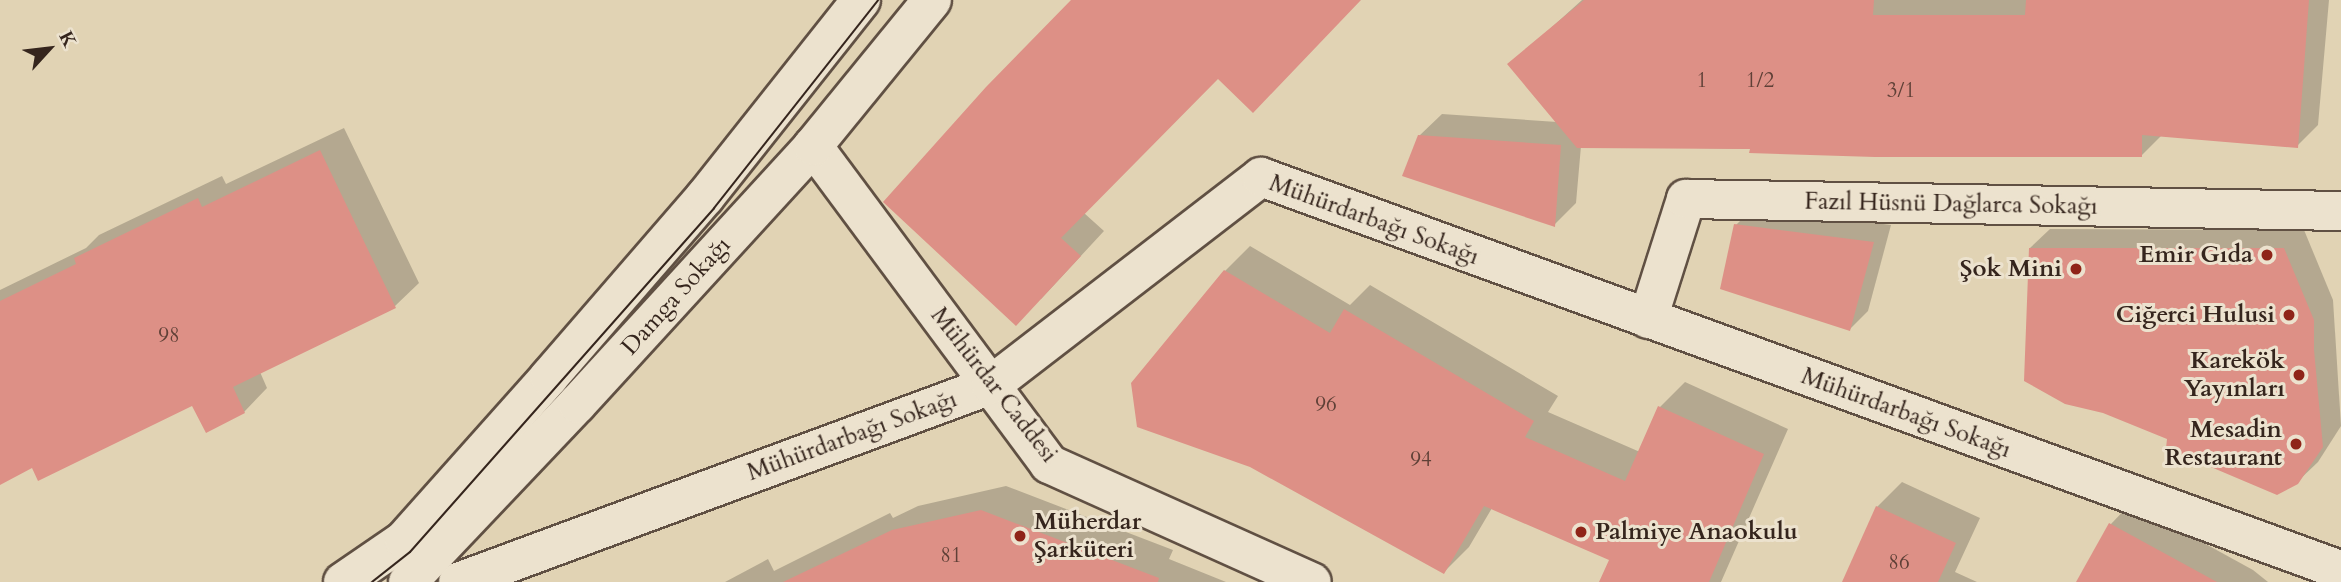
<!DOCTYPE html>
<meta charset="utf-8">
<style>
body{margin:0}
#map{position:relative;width:2341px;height:582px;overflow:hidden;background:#e1d3b4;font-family:Cardo,serif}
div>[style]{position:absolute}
.shadow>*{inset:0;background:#0003}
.building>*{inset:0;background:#dd9086}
.roads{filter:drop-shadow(2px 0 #605043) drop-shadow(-2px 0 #605043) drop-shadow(0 2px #605043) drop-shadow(0 -2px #605043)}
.minor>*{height:38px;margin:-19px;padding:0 19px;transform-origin:19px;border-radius:19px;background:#ece2ce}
.tertiary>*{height:38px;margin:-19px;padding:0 19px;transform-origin:19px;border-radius:19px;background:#ece2ce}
.tram>*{height:2px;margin:-1px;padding:0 1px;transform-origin:1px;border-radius:1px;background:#35251d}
.dots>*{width:19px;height:19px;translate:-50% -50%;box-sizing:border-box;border:4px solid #ece2ce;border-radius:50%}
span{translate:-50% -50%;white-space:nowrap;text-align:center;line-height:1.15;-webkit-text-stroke:6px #ece2ce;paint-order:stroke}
.number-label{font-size:21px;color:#5f4037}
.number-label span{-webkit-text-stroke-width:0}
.street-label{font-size:24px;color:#35251d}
.poi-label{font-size:24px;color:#35251d;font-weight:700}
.right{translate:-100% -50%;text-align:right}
.left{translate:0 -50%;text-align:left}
.north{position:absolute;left:14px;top:14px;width:70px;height:70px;-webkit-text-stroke:5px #ece2ce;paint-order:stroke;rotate:63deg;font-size:19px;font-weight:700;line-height:28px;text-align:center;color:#35251d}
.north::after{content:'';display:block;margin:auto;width:24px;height:32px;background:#35251d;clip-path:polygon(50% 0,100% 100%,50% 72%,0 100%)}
</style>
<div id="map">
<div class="shadow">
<i style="clip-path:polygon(1073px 0,1360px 0,1218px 77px,1084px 213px,1104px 231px,1041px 299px)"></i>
<i style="clip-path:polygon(1582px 0,2329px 0,2318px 125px,2297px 146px,2162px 135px,2141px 156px,1581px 146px,1576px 203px,1554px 225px,1419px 136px,1442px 114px,1557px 122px,1510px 65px)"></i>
<i style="clip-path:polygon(344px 128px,419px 283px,395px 306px,260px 372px,267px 388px,244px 412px,193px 404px,33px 465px,0 483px,0 290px,86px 248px,99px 235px,222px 176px,226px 184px)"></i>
<i style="clip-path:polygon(1754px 207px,1891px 225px,1868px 311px,1850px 329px,1736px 225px)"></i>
<i style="clip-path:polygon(2050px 229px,2304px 230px,2333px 300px,2341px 426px,2318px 462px,2297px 482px,2169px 438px,2030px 248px)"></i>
<i style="clip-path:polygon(1250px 246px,1350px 305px,1370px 285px,1558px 396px,1548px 412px,1640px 452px,1660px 407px,1685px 382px,1788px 429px,1721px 582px,1601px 582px,1612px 560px,1492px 508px,1469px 547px,1444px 572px,1225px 271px)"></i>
<i style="clip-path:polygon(1902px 482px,1980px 518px,1955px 572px,1977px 582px,1844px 582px,1877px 507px)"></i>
<i style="clip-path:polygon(1006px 486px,1173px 550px,1169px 559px,1226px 582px,725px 582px,768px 559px,774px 571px,890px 513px,893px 518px,918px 506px)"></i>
<i style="clip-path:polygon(2131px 503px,2253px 570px,2268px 582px,2078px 582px,2111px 524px)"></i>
</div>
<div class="building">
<i style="clip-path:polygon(1071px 0,1361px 0,1253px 113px,1218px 79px,1061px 238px,1081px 256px,1016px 326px,883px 202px,986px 87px)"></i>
<i style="clip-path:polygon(1584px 0,1874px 0,1873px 15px,2025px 15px,2026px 0,2309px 0,2298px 148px,2142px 135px,2142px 157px,1875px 157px,1749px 153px,1750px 149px,1577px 148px,1507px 64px)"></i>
<i style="clip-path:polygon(1418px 135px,1561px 145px,1555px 227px,1402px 176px)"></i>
<i style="clip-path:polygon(320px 150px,396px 308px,233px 387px,245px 413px,206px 433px,192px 406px,38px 481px,32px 468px,0 485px,0 301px,76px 264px,74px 258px,198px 198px,202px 207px)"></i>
<i style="clip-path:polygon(1734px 224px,1874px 242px,1850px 331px,1720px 289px)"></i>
<i style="clip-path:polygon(2029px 248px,2284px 248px,2314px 320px,2314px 350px,2323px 447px,2298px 484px,2277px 495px,2166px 448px,2167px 439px,2103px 413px,2065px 404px,2024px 381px)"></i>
<i style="clip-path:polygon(1224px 270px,1330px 333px,1344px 309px,1534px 421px,1525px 437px,1625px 481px,1658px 406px,1764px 454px,1709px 582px,1599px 582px,1609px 560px,1484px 506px,1444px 574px,1250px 467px,1137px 427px,1131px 383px)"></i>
<i style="clip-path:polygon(1876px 506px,1956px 543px,1938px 582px,1842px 582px)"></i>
<i style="clip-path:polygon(981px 510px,1159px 578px,1158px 582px,783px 582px,892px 530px)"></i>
<i style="clip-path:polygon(2109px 523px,2217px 582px,2076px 582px)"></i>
</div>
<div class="roads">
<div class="minor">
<i style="left:813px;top:146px;width:396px;rotate:53.4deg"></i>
<i style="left:1049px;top:464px;width:288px;rotate:24.2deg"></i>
<i style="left:1648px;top:319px;width:126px;rotate:-72.4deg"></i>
<i style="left:1686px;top:199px;width:655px;rotate:1.05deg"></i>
<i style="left:458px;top:582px;width:568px;rotate:-20.28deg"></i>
<i style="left:991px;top:385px;width:341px;rotate:-37.6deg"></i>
<i style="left:1261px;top:177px;width:1148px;rotate:20.01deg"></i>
</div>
<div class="tertiary">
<i style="left:343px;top:582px;width:74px;rotate:-34.5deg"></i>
<i style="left:404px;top:540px;width:218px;rotate:-48.3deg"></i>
<i style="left:549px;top:377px;width:238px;rotate:-49.1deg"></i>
<i style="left:705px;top:197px;width:251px;rotate:-51.6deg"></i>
<i style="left:408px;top:582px;width:245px;rotate:-46.5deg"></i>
<i style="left:577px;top:404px;width:350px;rotate:-47.5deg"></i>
<i style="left:813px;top:146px;width:188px;rotate:-50.8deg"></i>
</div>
</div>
<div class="tram">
<i style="left:372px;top:582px;width:48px;rotate:-38.3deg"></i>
<i style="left:410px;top:552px;width:459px;rotate:-48.5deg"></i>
<i style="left:714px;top:208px;width:265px;rotate:-51.7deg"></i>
</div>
<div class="dots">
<i style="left:2267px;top:255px;background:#8f2418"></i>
<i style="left:2076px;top:269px;background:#8f2418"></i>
<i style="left:2289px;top:315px;background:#8f2418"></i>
<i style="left:2299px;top:375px;background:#8f2418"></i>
<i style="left:2296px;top:444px;background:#8f2418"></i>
<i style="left:1581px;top:532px;background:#8f2418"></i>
<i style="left:1020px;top:536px;background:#8f2418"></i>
</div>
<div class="number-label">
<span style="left:1702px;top:81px">1</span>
<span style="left:1760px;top:81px">1/2</span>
<span style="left:1901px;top:91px">3/1</span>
<span style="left:169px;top:336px">98</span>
<span style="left:1326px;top:405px">96</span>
<span style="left:1421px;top:460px">94</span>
<span style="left:951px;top:556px">81</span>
<span style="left:1899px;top:563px">86</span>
</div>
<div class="street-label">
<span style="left:1951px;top:204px;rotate:1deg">Fazıl Hüsnü Dağlarca Sokağı</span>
<span style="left:1374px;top:220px;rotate:20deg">Mühürdarbağı Sokağı</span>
<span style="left:676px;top:296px;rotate:-48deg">Damga Sokağı</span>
<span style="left:994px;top:385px;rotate:52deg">Mühürdar Caddesi</span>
<span style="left:1906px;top:413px;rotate:20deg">Mühürdarbağı Sokağı</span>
<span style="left:852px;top:436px;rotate:-20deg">Mühürdarbağı Sokağı</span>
</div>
<div class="poi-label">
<span class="right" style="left:2253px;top:255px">Emir Gıda</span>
<span class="right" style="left:2062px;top:269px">Şok Mini</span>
<span class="right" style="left:2275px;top:315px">Ciğerci Hulusi</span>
<span class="right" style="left:2285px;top:375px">Karekök<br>Yayınları</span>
<span class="right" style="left:2282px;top:444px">Mesadin<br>Restaurant</span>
<span class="left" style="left:1034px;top:536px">Müherdar<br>Şarküteri</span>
<span class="left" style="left:1595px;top:532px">Palmiye Anaokulu</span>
</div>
<div class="north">K</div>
</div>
